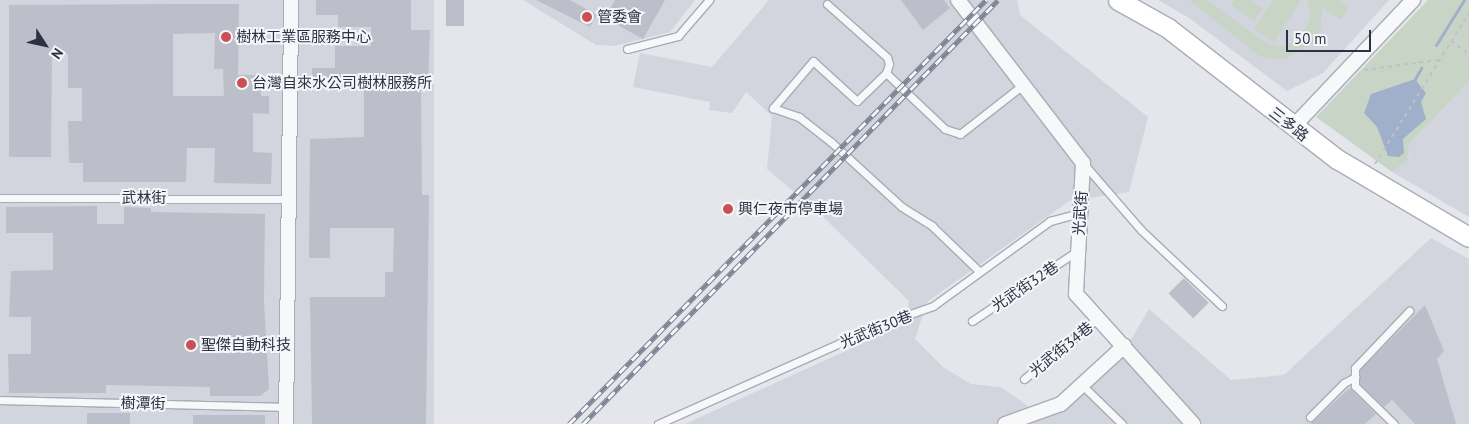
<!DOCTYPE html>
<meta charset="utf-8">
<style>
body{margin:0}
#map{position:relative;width:1469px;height:424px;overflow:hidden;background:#e4e6ec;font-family:"PT Sans","Noto Sans TC",sans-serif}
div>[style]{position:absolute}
.built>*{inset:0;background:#d2d5dd;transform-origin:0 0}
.green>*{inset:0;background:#c8d5c6}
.water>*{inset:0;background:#a1b0ca}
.stream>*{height:3px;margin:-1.5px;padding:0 1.5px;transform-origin:1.5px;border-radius:1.5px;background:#a1b0ca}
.building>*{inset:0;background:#bcbfc9;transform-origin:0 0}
.path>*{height:2px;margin-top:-1px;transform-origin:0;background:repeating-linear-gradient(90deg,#bec1c7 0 4px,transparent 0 8px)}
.roads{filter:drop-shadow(1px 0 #a9acb6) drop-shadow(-1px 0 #a9acb6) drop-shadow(0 1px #a9acb6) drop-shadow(0 -1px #a9acb6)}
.lane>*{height:7px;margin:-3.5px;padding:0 3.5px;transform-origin:3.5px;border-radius:3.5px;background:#f7f8fa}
.street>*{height:14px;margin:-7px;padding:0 7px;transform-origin:7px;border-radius:7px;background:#f7f8fa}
.secondary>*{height:19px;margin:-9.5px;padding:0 9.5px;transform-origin:9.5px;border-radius:9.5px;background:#fff}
.rail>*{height:5px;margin-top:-2.5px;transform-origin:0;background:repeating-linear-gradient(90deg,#f4f6f9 0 9px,#7e8495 0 18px);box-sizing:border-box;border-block:1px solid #7e8495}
.dots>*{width:14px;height:14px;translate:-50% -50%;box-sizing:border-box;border:2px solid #f4f6f9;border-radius:50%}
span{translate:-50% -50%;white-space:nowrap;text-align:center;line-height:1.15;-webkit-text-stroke:4px #f4f6f9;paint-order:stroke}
.poi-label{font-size:15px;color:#2c3244}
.left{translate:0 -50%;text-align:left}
.street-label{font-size:15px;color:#2c3244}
.north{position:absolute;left:20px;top:20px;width:50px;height:50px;-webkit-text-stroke:4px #f4f6f9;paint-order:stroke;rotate:125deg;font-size:14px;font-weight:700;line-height:20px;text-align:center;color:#2c3244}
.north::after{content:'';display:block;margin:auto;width:18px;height:22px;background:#2c3244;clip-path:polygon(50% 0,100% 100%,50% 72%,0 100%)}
.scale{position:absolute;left:1286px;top:30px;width:85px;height:22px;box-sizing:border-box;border:2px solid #2c3244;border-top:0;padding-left:6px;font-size:15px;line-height:18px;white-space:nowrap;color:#2c3244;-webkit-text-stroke:4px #f4f6f9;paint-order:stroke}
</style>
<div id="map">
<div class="built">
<i style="left:0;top:0;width:434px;height:424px"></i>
<i style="clip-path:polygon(523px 0,695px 0,670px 32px,615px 46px,596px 45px)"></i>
<i style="clip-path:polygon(769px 0,1017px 0,1020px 15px,1148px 117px,1129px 192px,1069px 201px,927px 302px,915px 339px,943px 367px,971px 384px,1001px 387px,1045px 418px,1122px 355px,1149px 309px,1231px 380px,1284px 375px,1431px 238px,1469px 259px,1469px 424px,685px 424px,905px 324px,909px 301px,822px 216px,767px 169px,772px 116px,746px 92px,732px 113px,709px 110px,710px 102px,633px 87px,640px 53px,712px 67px)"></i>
<i style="clip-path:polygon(1158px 0,1389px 0,1323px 73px,1287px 91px,1189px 18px)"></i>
<i style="clip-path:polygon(1469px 82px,1469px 217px,1392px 172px,1408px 157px,1410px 143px)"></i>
</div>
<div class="green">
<i style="clip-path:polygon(1189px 0,1207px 0,1266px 43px,1276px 46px,1286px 46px,1303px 36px,1311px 16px,1307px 0,1340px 0,1349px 7px,1341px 20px,1322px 7px,1321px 29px,1312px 44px,1284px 59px,1271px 59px,1259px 56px)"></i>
<i style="clip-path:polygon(1234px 0,1250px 0,1263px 8px,1254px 21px,1231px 5px)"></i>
<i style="clip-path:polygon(1273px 0,1301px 0,1274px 42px,1254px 29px)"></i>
<i style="clip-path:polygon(1428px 0,1469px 0,1469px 82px,1410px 143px,1407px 160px,1392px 172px,1316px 117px)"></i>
</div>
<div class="water">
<i style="clip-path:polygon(1415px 79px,1426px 93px,1421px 102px,1426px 119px,1403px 139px,1404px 153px,1399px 157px,1388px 156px,1377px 127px,1364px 113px,1371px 94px)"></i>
</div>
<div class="stream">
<i style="left:1436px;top:45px;width:53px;rotate:-58.1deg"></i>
<i style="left:1415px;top:79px;width:13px;rotate:-61deg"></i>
</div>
<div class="building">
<i style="clip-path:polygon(316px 0,411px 0,411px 30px,430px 30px,428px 87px,421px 87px,422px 195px,429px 195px,426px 424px,312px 424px,310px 297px,385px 297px,385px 272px,393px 272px,394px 228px,330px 228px,330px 258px,309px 258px,310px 139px,364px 137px,364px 87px,312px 87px,312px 68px,335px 68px,335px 46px,371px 46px,371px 27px,338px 27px,338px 15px,316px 15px)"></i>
<i style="left:446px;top:0;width:18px;height:26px"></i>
<i style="clip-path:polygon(536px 0,570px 0,597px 15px,590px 27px)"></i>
<i style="clip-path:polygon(615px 0,665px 0,643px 39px,605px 18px)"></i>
<i style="clip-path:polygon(901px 0,944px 0,950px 8px,923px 30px)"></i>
<i style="clip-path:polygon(evenodd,173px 4px,239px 4px,238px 75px,261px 75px,261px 96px,269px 96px,269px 114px,253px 113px,253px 152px,272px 153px,271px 184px,214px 183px,215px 148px,187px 148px,186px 182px,83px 182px,83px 163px,69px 163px,68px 121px,82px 121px,82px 88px,68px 88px,68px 54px,52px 54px,51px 157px,9px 157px,9px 5px,173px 4px,215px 33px,214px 69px,223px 69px,224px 96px,173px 96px,173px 34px,215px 33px)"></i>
<i style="clip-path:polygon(97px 206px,97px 224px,124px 224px,124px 207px,151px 208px,151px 212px,265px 214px,264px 301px,269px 389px,260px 396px,210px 396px,210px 387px,106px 385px,106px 393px,9px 393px,8px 354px,31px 354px,31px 317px,9px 317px,11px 271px,53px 270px,53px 233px,6px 233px,6px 207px)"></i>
<i style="left:1184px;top:278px;width:35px;height:22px;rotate:45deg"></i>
<i style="clip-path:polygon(1425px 305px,1444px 351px,1437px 359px,1456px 424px,1415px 424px,1392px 400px,1384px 407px,1360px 384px,1360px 370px)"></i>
<i style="clip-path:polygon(1350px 388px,1376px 414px,1365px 424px,1310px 424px)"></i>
<i style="left:130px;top:413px;width:11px;height:43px;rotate:90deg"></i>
<i style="left:193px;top:415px;width:72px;height:9px"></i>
</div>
<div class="path">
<i style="left:1451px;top:41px;width:22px;rotate:36deg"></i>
<i style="left:1364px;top:70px;width:75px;rotate:-7.7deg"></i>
<i style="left:1375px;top:164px;width:178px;rotate:-58.1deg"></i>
</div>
<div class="roads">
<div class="lane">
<i style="left:827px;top:4px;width:80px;rotate:41.5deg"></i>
<i style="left:887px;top:57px;width:7px;rotate:74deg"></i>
<i style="left:889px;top:64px;width:9px;rotate:108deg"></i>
<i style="left:886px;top:73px;width:40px;rotate:136deg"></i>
<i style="left:857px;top:101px;width:59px;rotate:-137.7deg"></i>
<i style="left:813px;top:61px;width:62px;rotate:130.4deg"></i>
<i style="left:773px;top:108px;width:28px;rotate:19deg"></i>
<i style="left:799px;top:117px;width:41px;rotate:38deg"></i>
<i style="left:831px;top:142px;width:96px;rotate:42.5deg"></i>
<i style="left:902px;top:207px;width:36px;rotate:32deg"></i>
<i style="left:932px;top:226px;width:66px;rotate:43.8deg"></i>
<i style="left:627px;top:49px;width:53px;rotate:-14.3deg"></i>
<i style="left:678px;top:36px;width:48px;rotate:-49.3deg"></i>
<i style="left:886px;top:73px;width:81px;rotate:43.5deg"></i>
<i style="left:945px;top:129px;width:16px;rotate:18deg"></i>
<i style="left:960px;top:134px;width:81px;rotate:-38deg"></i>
<i style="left:1083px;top:163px;width:89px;rotate:49.1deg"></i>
<i style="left:1141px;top:230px;width:111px;rotate:43.2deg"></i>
<i style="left:0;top:198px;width:289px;rotate:0.2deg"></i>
<i style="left:972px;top:321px;width:126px;rotate:-33.7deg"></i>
<i style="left:1024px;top:379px;width:96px;rotate:-39.5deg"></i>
<i style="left:1082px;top:385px;width:56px;rotate:44.3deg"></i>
<i style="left:0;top:400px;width:286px;rotate:1.4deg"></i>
<i style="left:1310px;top:417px;width:48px;rotate:-45deg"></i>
<i style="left:1344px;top:383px;width:13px;rotate:-29deg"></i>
<i style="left:658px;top:424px;width:248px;rotate:-24deg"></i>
<i style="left:885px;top:323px;width:51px;rotate:-19.5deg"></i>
<i style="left:933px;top:306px;width:145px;rotate:-36deg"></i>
<i style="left:1050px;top:221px;width:30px;rotate:-15deg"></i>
<i style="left:1394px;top:424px;width:54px;rotate:-135.7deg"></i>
<i style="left:1355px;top:386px;width:18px;rotate:-90deg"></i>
<i style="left:1355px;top:368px;width:79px;rotate:-46.5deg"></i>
</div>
<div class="street">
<i style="left:958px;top:0;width:205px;rotate:52.5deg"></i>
<i style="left:1083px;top:163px;width:131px;rotate:93.1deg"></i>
<i style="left:1076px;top:294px;width:175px;rotate:48deg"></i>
<i style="left:1293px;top:127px;width:175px;rotate:-46.6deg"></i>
<i style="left:286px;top:424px;width:424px;rotate:-89.3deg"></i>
<i style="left:1005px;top:424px;width:59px;rotate:-19.7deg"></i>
<i style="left:1061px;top:404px;width:86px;rotate:-42.6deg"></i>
</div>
<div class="secondary">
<i style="left:1118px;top:0;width:57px;rotate:29.2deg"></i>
<i style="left:1168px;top:28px;width:214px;rotate:37.8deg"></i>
<i style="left:1337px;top:159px;width:153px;rotate:30.6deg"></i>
</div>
</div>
<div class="rail">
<i style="left:569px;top:424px;width:595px;rotate:-45.48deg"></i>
<i style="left:583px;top:424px;width:593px;rotate:-45.61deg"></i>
</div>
<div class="dots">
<i style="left:587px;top:17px;background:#ca5055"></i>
<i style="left:226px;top:37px;background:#ca5055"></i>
<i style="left:242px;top:83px;background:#ca5055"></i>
<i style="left:728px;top:209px;background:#ca5055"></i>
<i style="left:191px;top:345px;background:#ca5055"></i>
</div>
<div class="poi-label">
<span class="left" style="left:597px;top:17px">管委會</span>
<span class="left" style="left:236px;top:37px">樹林工業區服務中心</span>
<span class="left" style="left:252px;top:83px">台灣自來水公司樹林服務所</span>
<span class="left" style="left:738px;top:209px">興仁夜市停車場</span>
<span class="left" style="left:201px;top:345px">聖傑自動科技</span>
</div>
<div class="street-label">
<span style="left:1289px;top:124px;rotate:38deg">三多路</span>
<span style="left:144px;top:198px">武林街</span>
<span style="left:1080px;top:213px;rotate:-86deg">光武街</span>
<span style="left:1025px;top:286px;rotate:-34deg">光武街32巷</span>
<span style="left:876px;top:329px;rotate:-22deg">光武街30巷</span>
<span style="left:1061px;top:349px;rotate:-39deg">光武街34巷</span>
<span style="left:143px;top:403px;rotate:1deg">樹潭街</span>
</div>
<div class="north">N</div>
<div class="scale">50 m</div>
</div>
